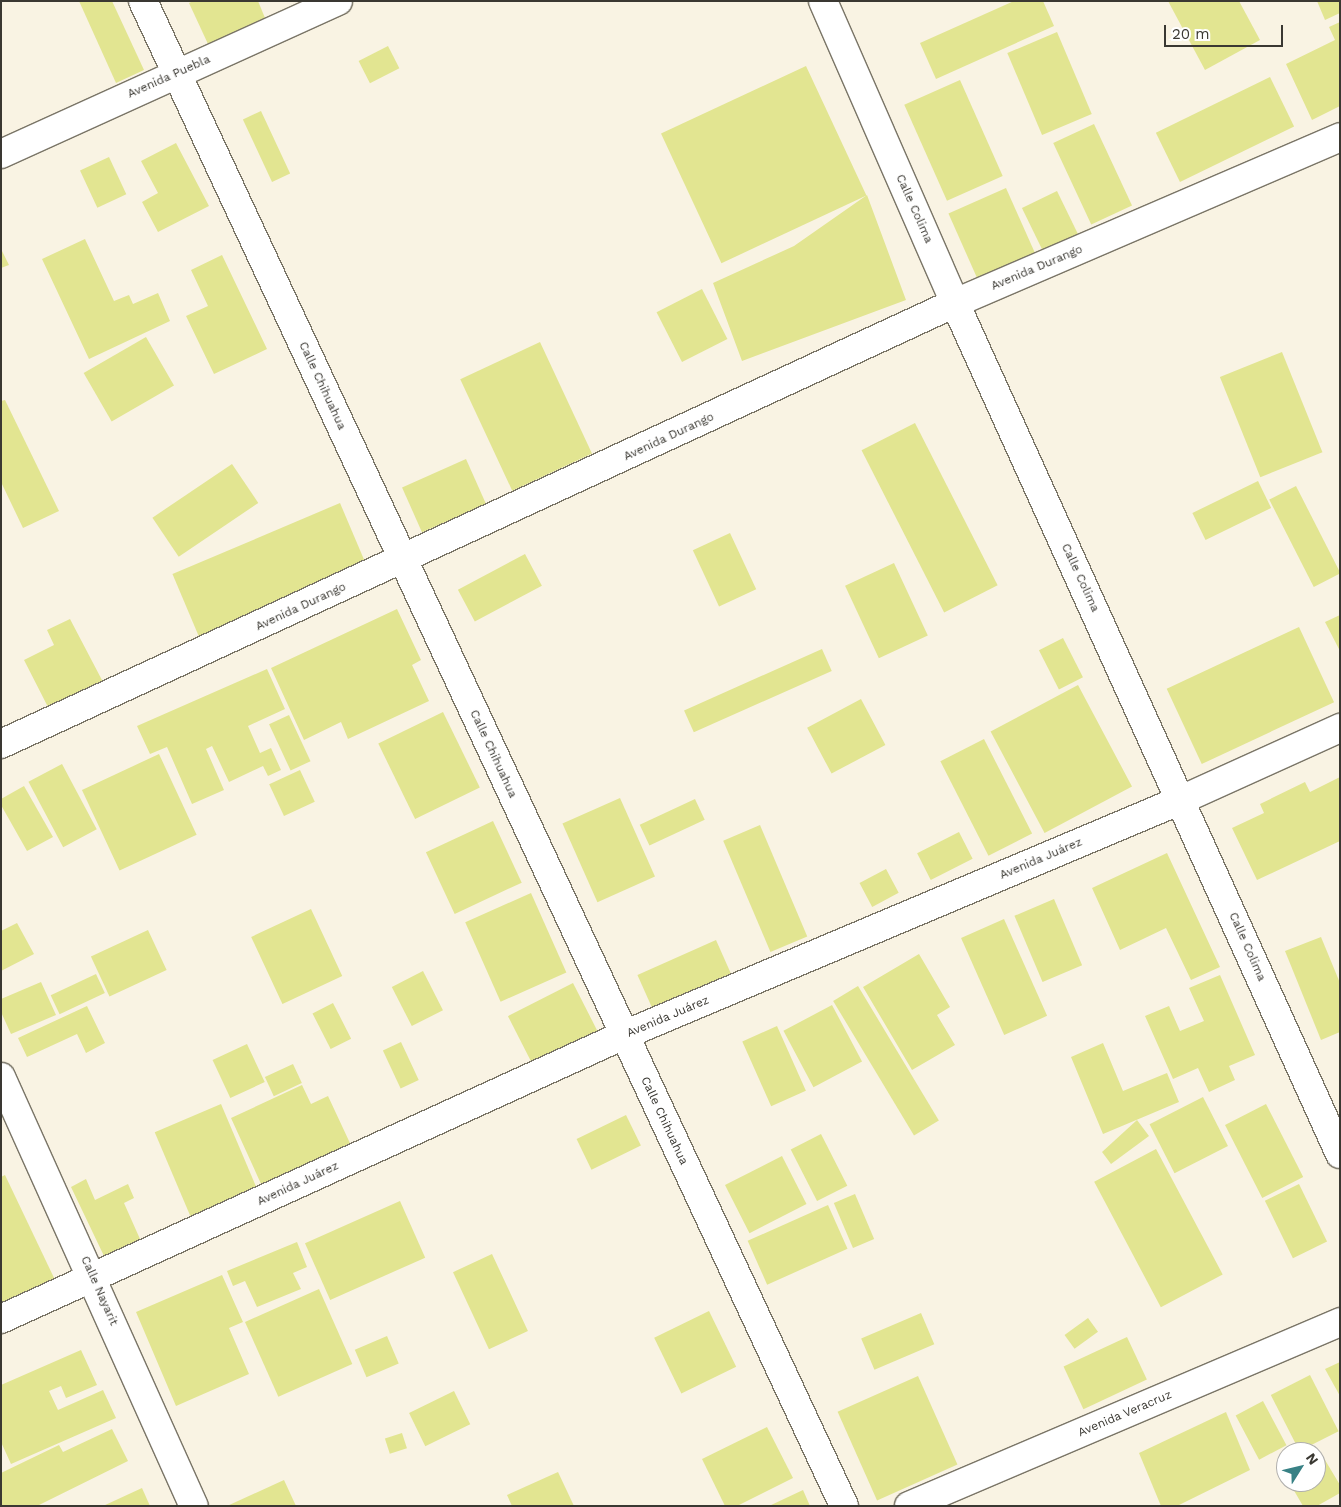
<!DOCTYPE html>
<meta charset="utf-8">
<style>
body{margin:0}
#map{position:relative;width:1341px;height:1507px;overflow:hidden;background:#f9f3e3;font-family:"Work Sans",sans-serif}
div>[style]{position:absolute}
.building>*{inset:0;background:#e2e591;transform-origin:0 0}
.roads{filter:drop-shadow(1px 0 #7a7567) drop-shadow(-1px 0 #7a7567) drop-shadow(0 1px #7a7567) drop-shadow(0 -1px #7a7567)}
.minor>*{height:28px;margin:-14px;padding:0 14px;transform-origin:14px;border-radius:14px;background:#fff}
span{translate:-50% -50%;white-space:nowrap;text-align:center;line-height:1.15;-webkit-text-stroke:4px #fff;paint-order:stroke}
.street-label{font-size:12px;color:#3a3832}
.frame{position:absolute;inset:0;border:2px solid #3a3832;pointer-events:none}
.north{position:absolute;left:1276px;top:1442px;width:50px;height:50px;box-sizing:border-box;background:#fff;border:1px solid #b0afad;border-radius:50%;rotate:54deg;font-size:14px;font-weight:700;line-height:20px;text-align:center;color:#3a3832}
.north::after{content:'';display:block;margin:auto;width:18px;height:22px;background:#388185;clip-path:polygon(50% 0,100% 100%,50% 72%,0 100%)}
.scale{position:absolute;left:1164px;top:25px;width:119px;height:22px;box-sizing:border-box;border:2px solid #3a3832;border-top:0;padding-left:6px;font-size:15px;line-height:18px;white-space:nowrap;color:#3a3832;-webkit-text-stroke:4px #fff;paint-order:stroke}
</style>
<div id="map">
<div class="building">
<i style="clip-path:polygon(79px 1px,112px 1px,144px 70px,116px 83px)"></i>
<i style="clip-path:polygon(193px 1px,258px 1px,265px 18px,208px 44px,189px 3px)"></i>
<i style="clip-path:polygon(1014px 1px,1043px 1px,1054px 26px,936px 79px,920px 43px)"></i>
<i style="clip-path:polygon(1168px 1px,1239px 1px,1260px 40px,1205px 70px)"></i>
<i style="clip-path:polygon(1317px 1px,1340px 1px,1340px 13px,1325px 20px)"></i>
<i style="clip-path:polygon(1340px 22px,1340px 106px,1312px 120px,1286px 64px,1335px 40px,1329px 27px)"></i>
<i style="left:1057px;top:32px;width:89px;height:54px;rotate:67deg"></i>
<i style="left:388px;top:46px;width:25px;height:33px;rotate:63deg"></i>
<i style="left:806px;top:66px;width:143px;height:160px;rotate:65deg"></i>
<i style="left:1270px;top:77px;width:55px;height:127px;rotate:64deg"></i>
<i style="left:960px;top:80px;width:105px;height:61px;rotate:66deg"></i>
<i style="left:261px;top:111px;width:69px;height:20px;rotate:65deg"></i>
<i style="left:1094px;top:124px;width:90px;height:45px;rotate:65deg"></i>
<i style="clip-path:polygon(176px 143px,209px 206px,158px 232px,142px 202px,158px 193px,141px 161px)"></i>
<i style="left:109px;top:157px;width:41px;height:32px;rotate:65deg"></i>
<i style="left:1006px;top:188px;width:74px;height:63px;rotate:66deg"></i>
<i style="left:1057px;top:191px;width:50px;height:39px;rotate:64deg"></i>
<i style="clip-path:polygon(867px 195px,906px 300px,742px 361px,713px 283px,794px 246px)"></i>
<i style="clip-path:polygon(85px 239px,114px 301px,129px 295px,133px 304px,158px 293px,170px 321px,89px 359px,42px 259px)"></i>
<i style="clip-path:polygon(1px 249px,9px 265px,1px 268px)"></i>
<i style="clip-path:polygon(222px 255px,267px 349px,214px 374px,186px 316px,208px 306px,191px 270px)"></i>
<i style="left:702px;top:289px;width:56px;height:51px;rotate:63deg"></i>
<i style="left:146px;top:337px;width:56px;height:72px;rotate:60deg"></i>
<i style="left:540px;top:342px;width:123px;height:88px;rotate:65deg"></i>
<i style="left:1282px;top:352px;width:108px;height:67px;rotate:68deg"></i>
<i style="clip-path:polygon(5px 400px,59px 511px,23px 528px,1px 482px,1px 401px)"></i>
<i style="left:915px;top:423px;width:182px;height:60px;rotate:63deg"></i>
<i style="left:466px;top:459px;width:49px;height:70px;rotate:66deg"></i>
<i style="left:232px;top:464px;width:47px;height:96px;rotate:56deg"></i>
<i style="left:1258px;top:481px;width:30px;height:73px;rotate:64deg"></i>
<i style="left:1296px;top:486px;width:98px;height:30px;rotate:63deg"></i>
<i style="left:340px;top:503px;width:69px;height:182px;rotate:67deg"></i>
<i style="left:730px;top:533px;width:62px;height:41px;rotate:65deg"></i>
<i style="left:525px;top:554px;width:36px;height:76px;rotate:62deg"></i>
<i style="left:894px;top:563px;width:80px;height:54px;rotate:65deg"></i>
<i style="clip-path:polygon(397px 609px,421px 660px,412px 665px,429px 701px,348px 739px,341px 722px,304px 740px,271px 668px)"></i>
<i style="clip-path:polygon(1340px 615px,1340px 651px,1325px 622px)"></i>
<i style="clip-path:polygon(70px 619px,103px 682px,49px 709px,24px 660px,54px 645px,47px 630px)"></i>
<i style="left:1299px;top:627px;width:83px;height:146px;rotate:65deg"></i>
<i style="left:1063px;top:638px;width:44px;height:27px;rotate:63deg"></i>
<i style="left:822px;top:649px;width:24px;height:151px;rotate:66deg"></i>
<i style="clip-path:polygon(267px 669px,285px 709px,248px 726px,260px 753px,271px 748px,281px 770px,268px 776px,263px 766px,229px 782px,212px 746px,206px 749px,224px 790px,192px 804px,167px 747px,150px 754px,137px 726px)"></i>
<i style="left:1078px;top:685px;width:115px;height:99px;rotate:62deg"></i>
<i style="left:861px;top:699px;width:52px;height:61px;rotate:62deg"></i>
<i style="left:443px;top:712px;width:84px;height:72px;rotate:64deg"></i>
<i style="left:289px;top:715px;width:51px;height:22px;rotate:65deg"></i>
<i style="left:984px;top:739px;width:106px;height:49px;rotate:63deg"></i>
<i style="left:159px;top:754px;width:89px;height:85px;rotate:65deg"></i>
<i style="left:62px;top:764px;width:74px;height:38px;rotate:62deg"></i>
<i style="left:300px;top:770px;width:35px;height:34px;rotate:65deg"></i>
<i style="clip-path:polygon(1340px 777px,1340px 841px,1257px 880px,1232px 828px,1264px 813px,1260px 804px,1305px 782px,1310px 792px)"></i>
<i style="clip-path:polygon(24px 786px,53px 837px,27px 851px,1px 805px,1px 799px)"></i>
<i style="left:620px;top:798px;width:86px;height:63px;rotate:66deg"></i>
<i style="left:695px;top:799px;width:23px;height:61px;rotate:65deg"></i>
<i style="left:493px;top:821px;width:68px;height:74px;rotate:65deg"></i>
<i style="left:760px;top:825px;width:121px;height:40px;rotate:67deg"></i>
<i style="left:959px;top:832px;width:30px;height:47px;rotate:63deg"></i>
<i style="clip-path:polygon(1167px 853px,1220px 967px,1191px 980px,1166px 928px,1120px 950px,1092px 888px)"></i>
<i style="left:886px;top:869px;width:27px;height:30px;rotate:62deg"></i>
<i style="left:531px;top:893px;width:87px;height:72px;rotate:66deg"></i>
<i style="left:1054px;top:899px;width:72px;height:43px;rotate:67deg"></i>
<i style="left:311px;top:909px;width:74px;height:66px;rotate:65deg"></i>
<i style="left:1004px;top:919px;width:106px;height:47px;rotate:66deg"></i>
<i style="clip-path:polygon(17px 923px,34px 954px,1px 971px,1px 931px)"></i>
<i style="left:148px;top:930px;width:44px;height:63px;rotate:65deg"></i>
<i style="clip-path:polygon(1321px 937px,1340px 983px,1340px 1032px,1321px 1040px,1285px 951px)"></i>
<i style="left:716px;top:940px;width:39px;height:86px;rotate:66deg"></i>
<i style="clip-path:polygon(919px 954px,950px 1007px,937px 1015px,955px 1045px,912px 1070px,863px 987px)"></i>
<i style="left:423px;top:971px;width:44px;height:35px;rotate:63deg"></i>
<i style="left:96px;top:974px;width:21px;height:50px;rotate:65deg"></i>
<i style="clip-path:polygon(1220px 975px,1255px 1055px,1229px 1066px,1235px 1080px,1209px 1092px,1198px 1068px,1173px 1079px,1145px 1016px,1169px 1006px,1180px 1031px,1204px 1021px,1189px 988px)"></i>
<i style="clip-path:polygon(41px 982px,56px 1015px,11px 1034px,1px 1012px,1px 999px)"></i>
<i style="left:573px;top:983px;width:56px;height:73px;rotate:63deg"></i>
<i style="left:858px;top:986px;width:157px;height:29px;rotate:59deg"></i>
<i style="left:333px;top:1003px;width:40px;height:23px;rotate:63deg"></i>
<i style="left:832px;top:1005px;width:64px;height:55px;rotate:62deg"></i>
<i style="clip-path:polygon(87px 1006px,105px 1043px,86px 1053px,77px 1034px,27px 1057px,18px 1038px)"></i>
<i style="left:777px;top:1026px;width:71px;height:38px;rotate:66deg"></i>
<i style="left:401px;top:1042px;width:42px;height:20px;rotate:65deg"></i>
<i style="clip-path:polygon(1103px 1043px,1123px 1091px,1167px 1073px,1179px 1102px,1103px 1134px,1071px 1057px)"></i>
<i style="left:247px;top:1044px;width:42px;height:38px;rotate:65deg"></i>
<i style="left:293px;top:1064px;width:21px;height:31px;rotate:65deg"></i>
<i style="clip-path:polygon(302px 1085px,311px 1104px,328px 1096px,356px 1156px,267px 1197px,231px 1118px)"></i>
<i style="left:1203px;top:1097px;width:55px;height:60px;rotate:63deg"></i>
<i style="left:221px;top:1104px;width:96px;height:72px;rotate:67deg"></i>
<i style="left:1266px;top:1104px;width:82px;height:46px;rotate:63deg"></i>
<i style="left:626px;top:1115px;width:34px;height:55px;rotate:64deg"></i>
<i style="clip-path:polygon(1137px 1120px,1149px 1136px,1111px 1164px,1102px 1152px)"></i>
<i style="left:821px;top:1134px;width:58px;height:34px;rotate:63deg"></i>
<i style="left:1156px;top:1149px;width:142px;height:70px;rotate:62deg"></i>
<i style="left:782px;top:1156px;width:54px;height:64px;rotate:63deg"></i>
<i style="clip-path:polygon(5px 1175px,56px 1282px,1px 1308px,1px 1177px)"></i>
<i style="clip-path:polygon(86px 1179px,95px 1200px,128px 1184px,134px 1198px,124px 1203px,140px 1239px,104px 1256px,71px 1187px)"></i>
<i style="left:1299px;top:1184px;width:64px;height:38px;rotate:64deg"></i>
<i style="left:855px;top:1194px;width:49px;height:23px;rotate:67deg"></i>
<i style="left:400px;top:1201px;width:62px;height:104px;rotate:66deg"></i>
<i style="left:828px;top:1205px;width:48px;height:88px;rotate:66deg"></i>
<i style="clip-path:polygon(297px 1242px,307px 1267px,293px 1273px,301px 1289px,257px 1307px,245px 1281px,233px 1286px,227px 1271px)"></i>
<i style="left:492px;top:1254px;width:85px;height:43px;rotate:65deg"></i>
<i style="clip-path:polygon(222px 1275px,243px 1322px,229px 1328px,249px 1374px,176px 1406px,136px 1312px)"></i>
<i style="left:319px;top:1289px;width:82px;height:81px;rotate:66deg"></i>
<i style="left:709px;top:1311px;width:62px;height:61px;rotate:64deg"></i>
<i style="left:921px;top:1313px;width:34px;height:65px;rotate:67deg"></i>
<i style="left:1088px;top:1318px;width:17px;height:29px;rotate:54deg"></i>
<i style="left:387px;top:1336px;width:30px;height:35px;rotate:67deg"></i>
<i style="left:1127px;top:1337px;width:47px;height:70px;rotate:65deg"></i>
<i style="clip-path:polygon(81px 1350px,97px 1385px,66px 1398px,61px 1386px,49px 1391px,58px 1410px,103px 1390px,116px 1418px,11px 1464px,1px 1442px,1px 1385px)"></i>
<i style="clip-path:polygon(1340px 1362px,1340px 1396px,1325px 1369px)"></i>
<i style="left:1310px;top:1375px;width:63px;height:44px;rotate:63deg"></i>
<i style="left:918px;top:1376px;width:97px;height:88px;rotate:66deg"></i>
<i style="left:454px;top:1391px;width:37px;height:50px;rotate:64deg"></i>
<i style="left:1263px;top:1401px;width:50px;height:31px;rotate:62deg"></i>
<i style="clip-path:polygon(1226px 1412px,1250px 1470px,1177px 1506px,1161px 1506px,1139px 1453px)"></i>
<i style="clip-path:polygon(767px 1427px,793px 1478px,737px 1506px,725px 1506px,702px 1459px)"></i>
<i style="clip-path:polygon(112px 1429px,128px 1461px,37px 1506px,1px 1506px,1px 1473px,59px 1445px,63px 1452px)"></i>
<i style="left:402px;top:1433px;width:16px;height:18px;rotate:72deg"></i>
<i style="clip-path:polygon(1322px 1455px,1340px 1485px,1340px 1493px,1317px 1506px,1303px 1506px,1289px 1482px,1316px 1482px,1316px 1459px)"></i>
<i style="clip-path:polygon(558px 1472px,574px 1506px,512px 1506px,507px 1495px)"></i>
<i style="clip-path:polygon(284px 1480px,296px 1506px,227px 1506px)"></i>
<i style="clip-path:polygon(142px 1488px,150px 1506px,103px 1506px)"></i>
<i style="clip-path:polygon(803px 1490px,810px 1506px,769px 1506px)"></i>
</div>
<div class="roads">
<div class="minor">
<i style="left:143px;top:1px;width:1660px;rotate:65.02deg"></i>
<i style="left:823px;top:1px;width:330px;rotate:66.4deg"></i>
<i style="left:955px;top:303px;width:934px;rotate:65.66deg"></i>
<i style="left:1px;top:154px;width:370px;rotate:-24.4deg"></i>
<i style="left:1px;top:744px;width:1051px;rotate:-24.81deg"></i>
<i style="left:955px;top:303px;width:419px;rotate:-23.3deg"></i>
<i style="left:1px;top:1077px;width:470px;rotate:65.8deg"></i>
<i style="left:1px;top:1319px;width:685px;rotate:-24.51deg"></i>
<i style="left:624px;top:1035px;width:605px;rotate:-22.88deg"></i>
<i style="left:1181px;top:800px;width:175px;rotate:-24.4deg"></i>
<i style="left:909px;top:1506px;width:469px;rotate:-23.1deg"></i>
</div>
</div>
<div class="street-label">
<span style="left:169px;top:77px;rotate:-24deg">Avenida Puebla</span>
<span style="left:914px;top:209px;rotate:66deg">Calle Colima</span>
<span style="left:1037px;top:268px;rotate:-23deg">Avenida Durango</span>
<span style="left:322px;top:386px;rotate:65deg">Calle Chihuahua</span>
<span style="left:669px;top:437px;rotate:-25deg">Avenida Durango</span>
<span style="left:1080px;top:578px;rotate:65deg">Calle Colima</span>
<span style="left:301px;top:607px;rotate:-25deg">Avenida Durango</span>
<span style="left:493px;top:754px;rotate:65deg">Calle Chihuahua</span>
<span style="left:1041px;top:859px;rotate:-23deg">Avenida Juárez</span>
<span style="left:1247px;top:947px;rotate:66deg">Calle Colima</span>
<span style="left:668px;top:1017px;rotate:-23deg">Avenida Juárez</span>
<span style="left:664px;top:1121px;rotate:65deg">Calle Chihuahua</span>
<span style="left:298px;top:1184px;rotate:-25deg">Avenida Juárez</span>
<span style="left:99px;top:1291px;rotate:66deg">Calle Nayarit</span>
<span style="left:1125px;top:1414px;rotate:-23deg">Avenida Veracruz</span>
</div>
<div class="frame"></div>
<div class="north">N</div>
<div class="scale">20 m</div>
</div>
